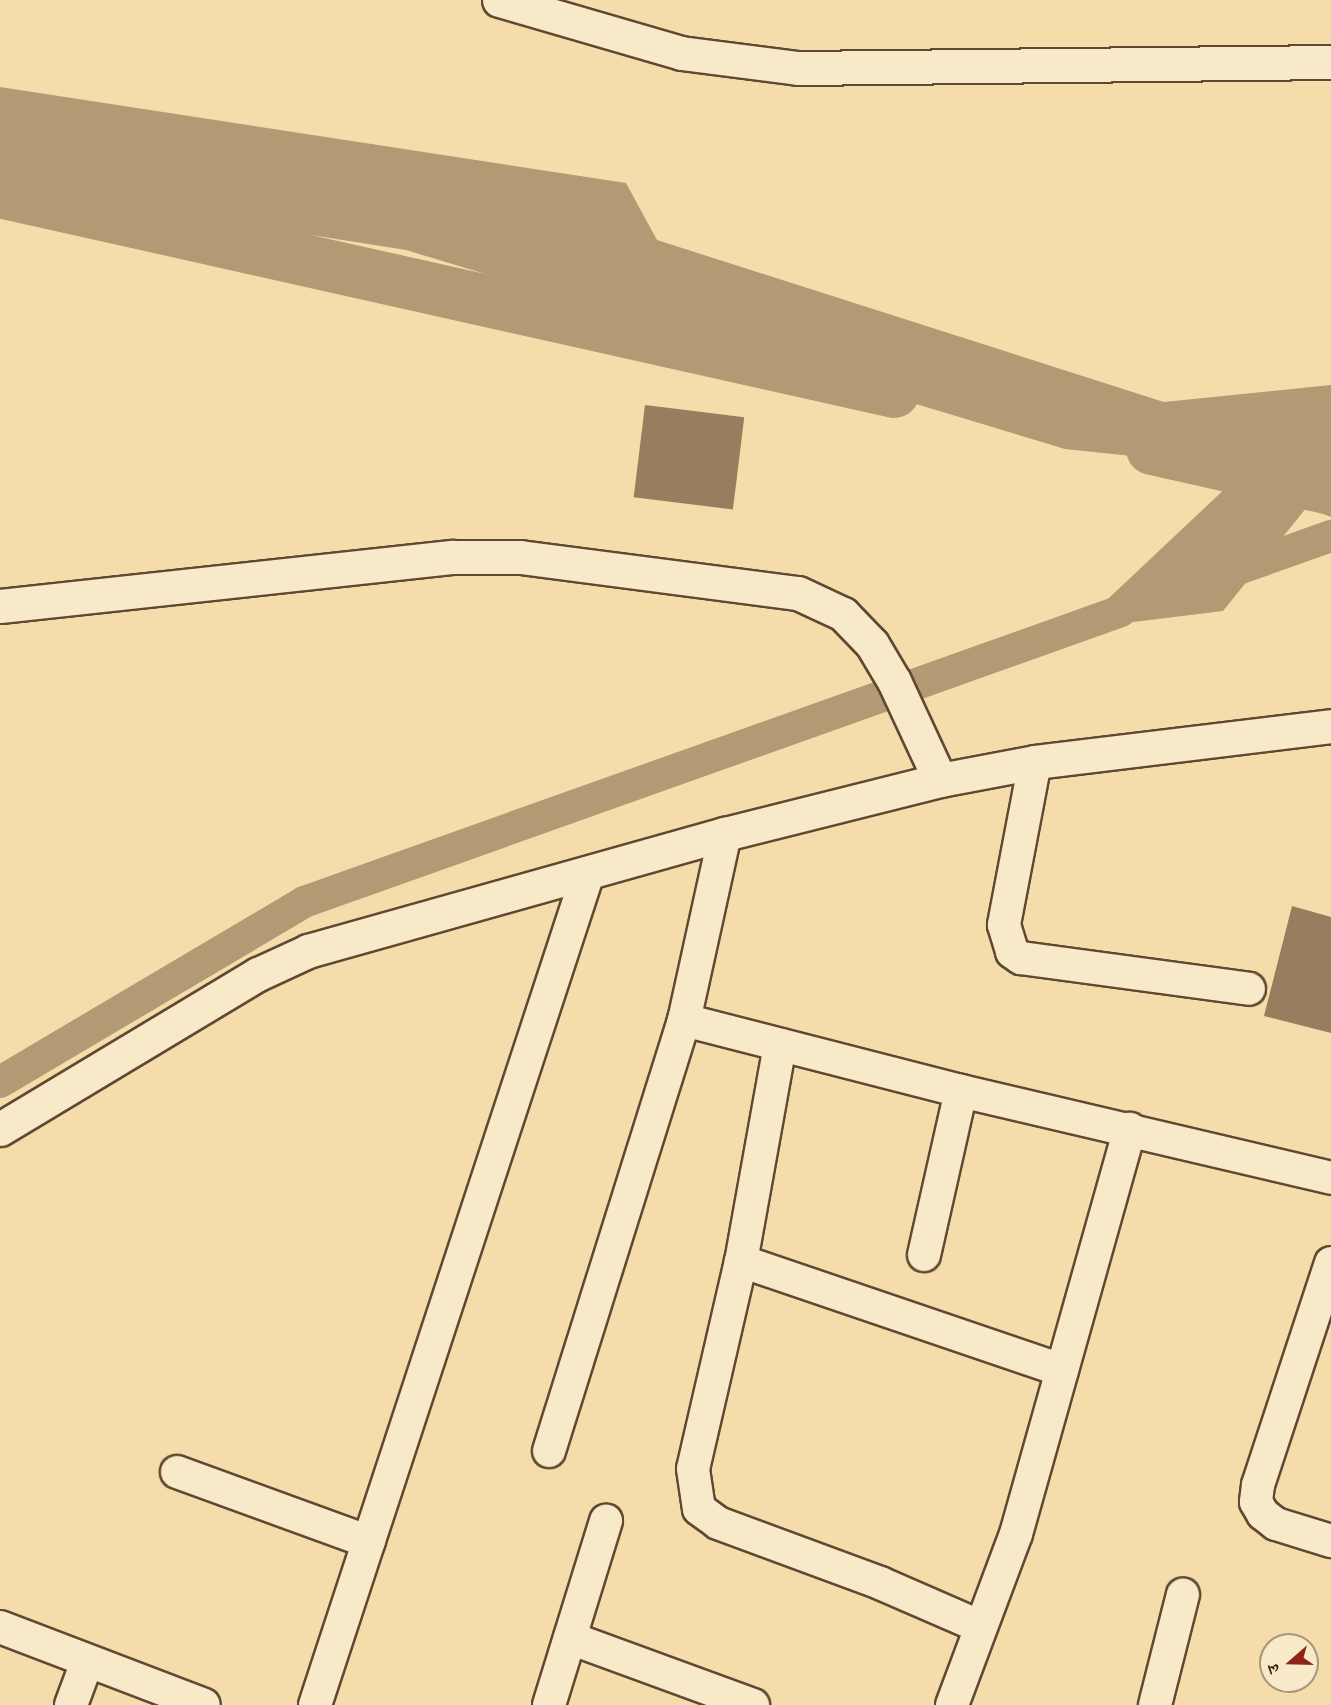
<!DOCTYPE html>
<meta charset="utf-8">
<style>
body{margin:0}
#map{position:relative;width:1331px;height:1705px;overflow:hidden;background:#f5ddab;font-family:"IM FELL DW Pica","Noto Serif Devanagari",serif}
div>[style]{position:absolute}
.water>*{inset:0;background:#b29a74}
.canal>*{height:32px;margin:-16px;padding:0 16px;transform-origin:16px;border-radius:16px;background:#b29a74}
.river>*{height:52px;margin:-26px;padding:0 26px;transform-origin:26px;border-radius:26px;background:#b29a74}
.building>*{inset:0;background:#967e5e;transform-origin:0 0}
.roads{filter:drop-shadow(2px 0 #614832) drop-shadow(-2px 0 #614832) drop-shadow(0 2px #614832) drop-shadow(0 -2px #614832)}
.street>*{height:32px;margin:-16px;padding:0 16px;transform-origin:16px;border-radius:16px;background:#f8e9c8}
.secondary>*{height:33px;margin:-16.5px;padding:0 16.5px;transform-origin:16.5px;border-radius:16.5px;background:#f8e9c8}
span{translate:-50% -50%;white-space:nowrap;text-align:center;line-height:1.15;-webkit-text-stroke:4.5px #f8e9c8;paint-order:stroke}
.north{position:absolute;left:1259px;top:1633px;width:60px;height:60px;box-sizing:border-box;background:#f8e9c8;border:2px solid #a8957c;border-radius:50%;rotate:250deg;font-size:16px;font-weight:700;line-height:24px;text-align:center;color:#30170a}
.north::after{content:'';display:block;margin:auto;width:21px;height:27px;background:#8f2418;clip-path:polygon(50% 0,100% 100%,50% 72%,0 100%)}
</style>
<div id="map">
<div class="water">
<i style="clip-path:polygon(0 87px,626px 183px,657px 240px,1164px 402px,1331px 385px,1331px 517px,1307px 507px,1223px 611px,1076px 629px,1247px 468px,1065px 449px,406px 250px,0 186px)"></i>
</div>
<div class="canal">
<i style="left:1224px;top:574px;width:114px;rotate:-19.6deg"></i>
<i style="left:0;top:1082px;width:353px;rotate:-30.6deg"></i>
<i style="left:304px;top:902px;width:867px;rotate:-19.6deg"></i>
</div>
<div class="river">
<i style="left:0;top:192px;width:916px;rotate:12.61deg"></i>
<i style="left:1152px;top:449px;width:183px;rotate:12.6deg"></i>
</div>
<div class="building">
<i style="left:645px;top:405px;width:100px;height:93px;rotate:7deg"></i>
<i style="clip-path:polygon(1292px 906px,1331px 917px,1331px 1033px,1264px 1016px)"></i>
</div>
<div class="roads">
<div class="street">
<i style="left:1035px;top:762px;width:166px;rotate:100.8deg"></i>
<i style="left:1004px;top:925px;width:28px;rotate:73deg"></i>
<i style="left:1012px;top:952px;width:11px;rotate:34deg"></i>
<i style="left:1021px;top:958px;width:230px;rotate:7.7deg"></i>
<i style="left:725px;top:834px;width:190px;rotate:102.4deg"></i>
<i style="left:684px;top:1020px;width:286px;rotate:14.4deg"></i>
<i style="left:961px;top:1091px;width:380px;rotate:13.2deg"></i>
<i style="left:780px;top:1045px;width:219px;rotate:100.2deg"></i>
<i style="left:741px;top:1261px;width:213px;rotate:103deg"></i>
<i style="left:693px;top:1469px;width:40px;rotate:81.5deg"></i>
<i style="left:699px;top:1509px;width:24px;rotate:36deg"></i>
<i style="left:718px;top:1523px;width:173px;rotate:20.3deg"></i>
<i style="left:880px;top:1583px;width:110px;rotate:23.5deg"></i>
<i style="left:924px;top:1255px;width:168px;rotate:-77.3deg"></i>
<i style="left:741px;top:1261px;width:339px;rotate:18.8deg"></i>
<i style="left:1331px;top:1263px;width:234px;rotate:108.2deg"></i>
<i style="left:1258px;top:1485px;width:17px;rotate:97deg"></i>
<i style="left:1256px;top:1502px;width:14px;rotate:60deg"></i>
<i style="left:1263px;top:1514px;width:16px;rotate:38deg"></i>
<i style="left:1276px;top:1524px;width:58px;rotate:17.2deg"></i>
<i style="left:549px;top:1451px;width:452px;rotate:-72.6deg"></i>
<i style="left:177px;top:1472px;width:204px;rotate:20deg"></i>
<i style="left:0;top:1627px;width:218px;rotate:20.9deg"></i>
<i style="left:570px;top:1638px;width:195px;rotate:20.1deg"></i>
<i style="left:71px;top:1705px;width:46px;rotate:-69.6deg"></i>
<i style="left:315px;top:1705px;width:876px;rotate:-71.83deg"></i>
<i style="left:549px;top:1705px;width:193px;rotate:-72.8deg"></i>
<i style="left:952px;top:1705px;width:183px;rotate:-69.5deg"></i>
<i style="left:1016px;top:1534px;width:421px;rotate:-74.3deg"></i>
<i style="left:1155px;top:1705px;width:114px;rotate:-75.8deg"></i>
</div>
<div class="secondary">
<i style="left:499px;top:0;width:190px;rotate:16.2deg"></i>
<i style="left:681px;top:53px;width:118px;rotate:7.3deg"></i>
<i style="left:798px;top:68px;width:533px;rotate:-0.64deg"></i>
<i style="left:0;top:606px;width:456px;rotate:-6.2deg"></i>
<i style="left:453px;top:557px;width:67px"></i>
<i style="left:520px;top:557px;width:280px;rotate:7.4deg"></i>
<i style="left:798px;top:593px;width:50px;rotate:25deg"></i>
<i style="left:843px;top:614px;width:42px;rotate:46deg"></i>
<i style="left:872px;top:644px;width:43px;rotate:59.3deg"></i>
<i style="left:894px;top:681px;width:109px;rotate:65.1deg"></i>
<i style="left:940px;top:780px;width:97px;rotate:-10.7deg"></i>
<i style="left:1035px;top:762px;width:298px;rotate:-6.9deg"></i>
<i style="left:0;top:1129px;width:301px;rotate:-31deg"></i>
<i style="left:258px;top:974px;width:55px;rotate:-24.7deg"></i>
<i style="left:308px;top:951px;width:433px;rotate:-15.7deg"></i>
<i style="left:725px;top:834px;width:222px;rotate:-14.1deg"></i>
</div>
</div>
<div class="north">उ</div>
</div>
